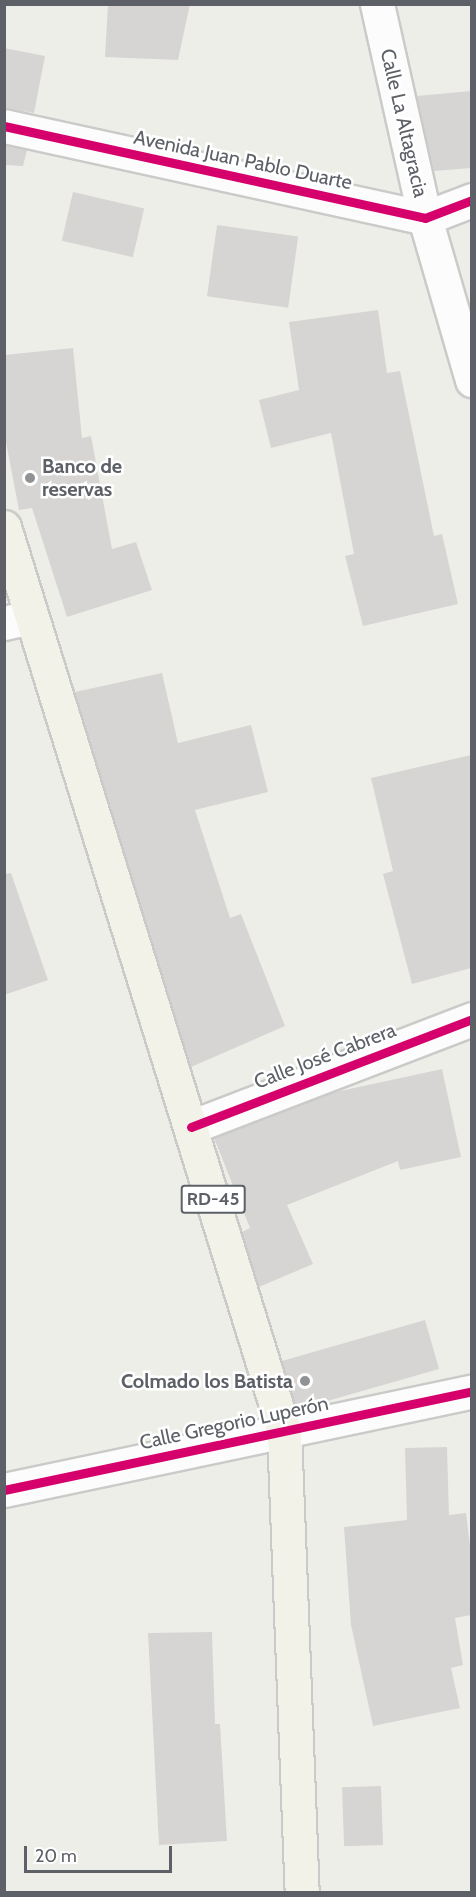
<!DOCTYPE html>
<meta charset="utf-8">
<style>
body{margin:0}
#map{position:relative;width:476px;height:1897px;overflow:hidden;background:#eeeee9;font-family:Cabin,sans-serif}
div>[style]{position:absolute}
.building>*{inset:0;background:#d6d5d3;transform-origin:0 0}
.roads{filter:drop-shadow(2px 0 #cacbc9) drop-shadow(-2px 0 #cacbc9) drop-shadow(0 2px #cacbc9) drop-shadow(0 -2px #cacbc9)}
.minor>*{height:33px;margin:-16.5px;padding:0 16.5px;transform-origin:16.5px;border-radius:16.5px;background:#fcfcfc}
.major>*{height:33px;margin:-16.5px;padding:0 16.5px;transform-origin:16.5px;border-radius:16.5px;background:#f3f2e9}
.cycleway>*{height:9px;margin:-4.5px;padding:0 4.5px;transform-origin:4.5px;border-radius:4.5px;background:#d6006c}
.dots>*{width:16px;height:16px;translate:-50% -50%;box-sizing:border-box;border:3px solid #fff;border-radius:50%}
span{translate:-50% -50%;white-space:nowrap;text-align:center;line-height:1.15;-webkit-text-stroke:5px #fff;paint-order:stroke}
.shield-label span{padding:2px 4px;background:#fff;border:2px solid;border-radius:4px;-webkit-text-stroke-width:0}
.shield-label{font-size:18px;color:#5d6167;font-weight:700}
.street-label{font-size:20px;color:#5d6167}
.poi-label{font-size:20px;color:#5d6167;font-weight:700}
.left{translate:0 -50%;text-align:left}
.right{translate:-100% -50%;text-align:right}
.frame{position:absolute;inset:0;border:6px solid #5d6167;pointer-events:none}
.scale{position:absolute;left:24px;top:1846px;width:148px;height:27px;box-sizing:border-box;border:3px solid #5d6167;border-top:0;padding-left:8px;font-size:18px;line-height:21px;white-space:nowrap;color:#5d6167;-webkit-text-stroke:4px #fff;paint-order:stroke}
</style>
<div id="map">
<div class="building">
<i style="clip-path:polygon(108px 4px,190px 4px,178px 60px,105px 57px)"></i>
<i style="clip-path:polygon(4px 48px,45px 56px,34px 113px,4px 108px)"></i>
<i style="clip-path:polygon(471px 91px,471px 168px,434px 171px,417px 96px)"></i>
<i style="clip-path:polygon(4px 145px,27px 150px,23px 166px,4px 165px)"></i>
<i style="left:73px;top:192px;width:73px;height:50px;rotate:13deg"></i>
<i style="left:217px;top:225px;width:82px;height:72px;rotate:8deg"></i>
<i style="clip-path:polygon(378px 310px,387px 373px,400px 371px,434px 536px,442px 534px,458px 604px,363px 626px,345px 556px,354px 554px,331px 433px,271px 448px,259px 400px,299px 390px,289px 322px)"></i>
<i style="clip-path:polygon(73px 348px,82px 438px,91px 436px,112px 549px,136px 542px,152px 590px,67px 617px,32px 508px,19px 510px,4px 432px,4px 355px)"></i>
<i style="clip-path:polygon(162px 673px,178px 743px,251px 725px,268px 792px,195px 810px,230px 918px,241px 914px,285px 1026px,191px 1067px,75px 692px)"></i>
<i style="clip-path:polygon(471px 755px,471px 968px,412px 984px,383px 874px,393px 871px,371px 778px)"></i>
<i style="clip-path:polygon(11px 873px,48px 980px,4px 995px,4px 874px)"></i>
<i style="clip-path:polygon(442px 1069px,461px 1157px,400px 1170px,398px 1161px,287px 1205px,313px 1264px,259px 1287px,242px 1232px,250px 1228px,214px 1138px,331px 1093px)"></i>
<i style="left:425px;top:1320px;width:51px;height:149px;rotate:74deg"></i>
<i style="clip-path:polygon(447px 1447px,449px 1515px,466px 1513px,471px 1554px,471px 1615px,455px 1618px,463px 1665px,451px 1668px,460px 1708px,373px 1726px,351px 1625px,344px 1527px,407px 1520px,405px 1448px)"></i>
<i style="clip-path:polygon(212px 1632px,215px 1724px,220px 1724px,227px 1841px,159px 1845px,148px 1633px)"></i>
<i style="left:381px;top:1786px;width:59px;height:39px;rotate:88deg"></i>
</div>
<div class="roads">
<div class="minor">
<i style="left:377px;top:4px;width:219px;rotate:77.4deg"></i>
<i style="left:425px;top:218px;width:169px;rotate:73.8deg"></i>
<i style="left:4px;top:126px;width:431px;rotate:12.3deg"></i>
<i style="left:425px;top:218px;width:50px;rotate:-21deg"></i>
<i style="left:4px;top:623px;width:26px;rotate:-13deg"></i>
<i style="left:191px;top:1127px;width:301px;rotate:-21deg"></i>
<i style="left:4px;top:1490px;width:478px;rotate:-11.9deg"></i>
</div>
<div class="major">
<i style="left:4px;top:527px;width:946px;rotate:72.79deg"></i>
<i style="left:284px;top:1431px;width:461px;rotate:87.8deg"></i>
</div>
</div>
<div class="cycleway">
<i style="left:4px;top:126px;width:431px;rotate:12.3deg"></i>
<i style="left:425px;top:218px;width:50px;rotate:-21deg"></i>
<i style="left:191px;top:1127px;width:301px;rotate:-21deg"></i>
<i style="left:4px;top:1490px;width:478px;rotate:-11.9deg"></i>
</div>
<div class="dots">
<i style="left:30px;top:478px;background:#909294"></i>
<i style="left:305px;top:1381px;background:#909294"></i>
</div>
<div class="shield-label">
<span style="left:213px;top:1199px">RD-45</span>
</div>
<div class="street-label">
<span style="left:404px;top:123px;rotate:77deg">Calle La Altagracia</span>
<span style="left:243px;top:160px;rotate:12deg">Avenida Juan Pablo Duarte</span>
<span style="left:325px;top:1056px;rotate:-21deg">Calle José Cabrera</span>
<span style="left:234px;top:1423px;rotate:-12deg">Calle Gregorio Luperón</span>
</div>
<div class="poi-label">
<span class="left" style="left:42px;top:478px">Banco de<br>reservas</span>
<span class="right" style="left:293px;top:1381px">Colmado los Batista</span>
</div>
<div class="frame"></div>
<div class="scale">20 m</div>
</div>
